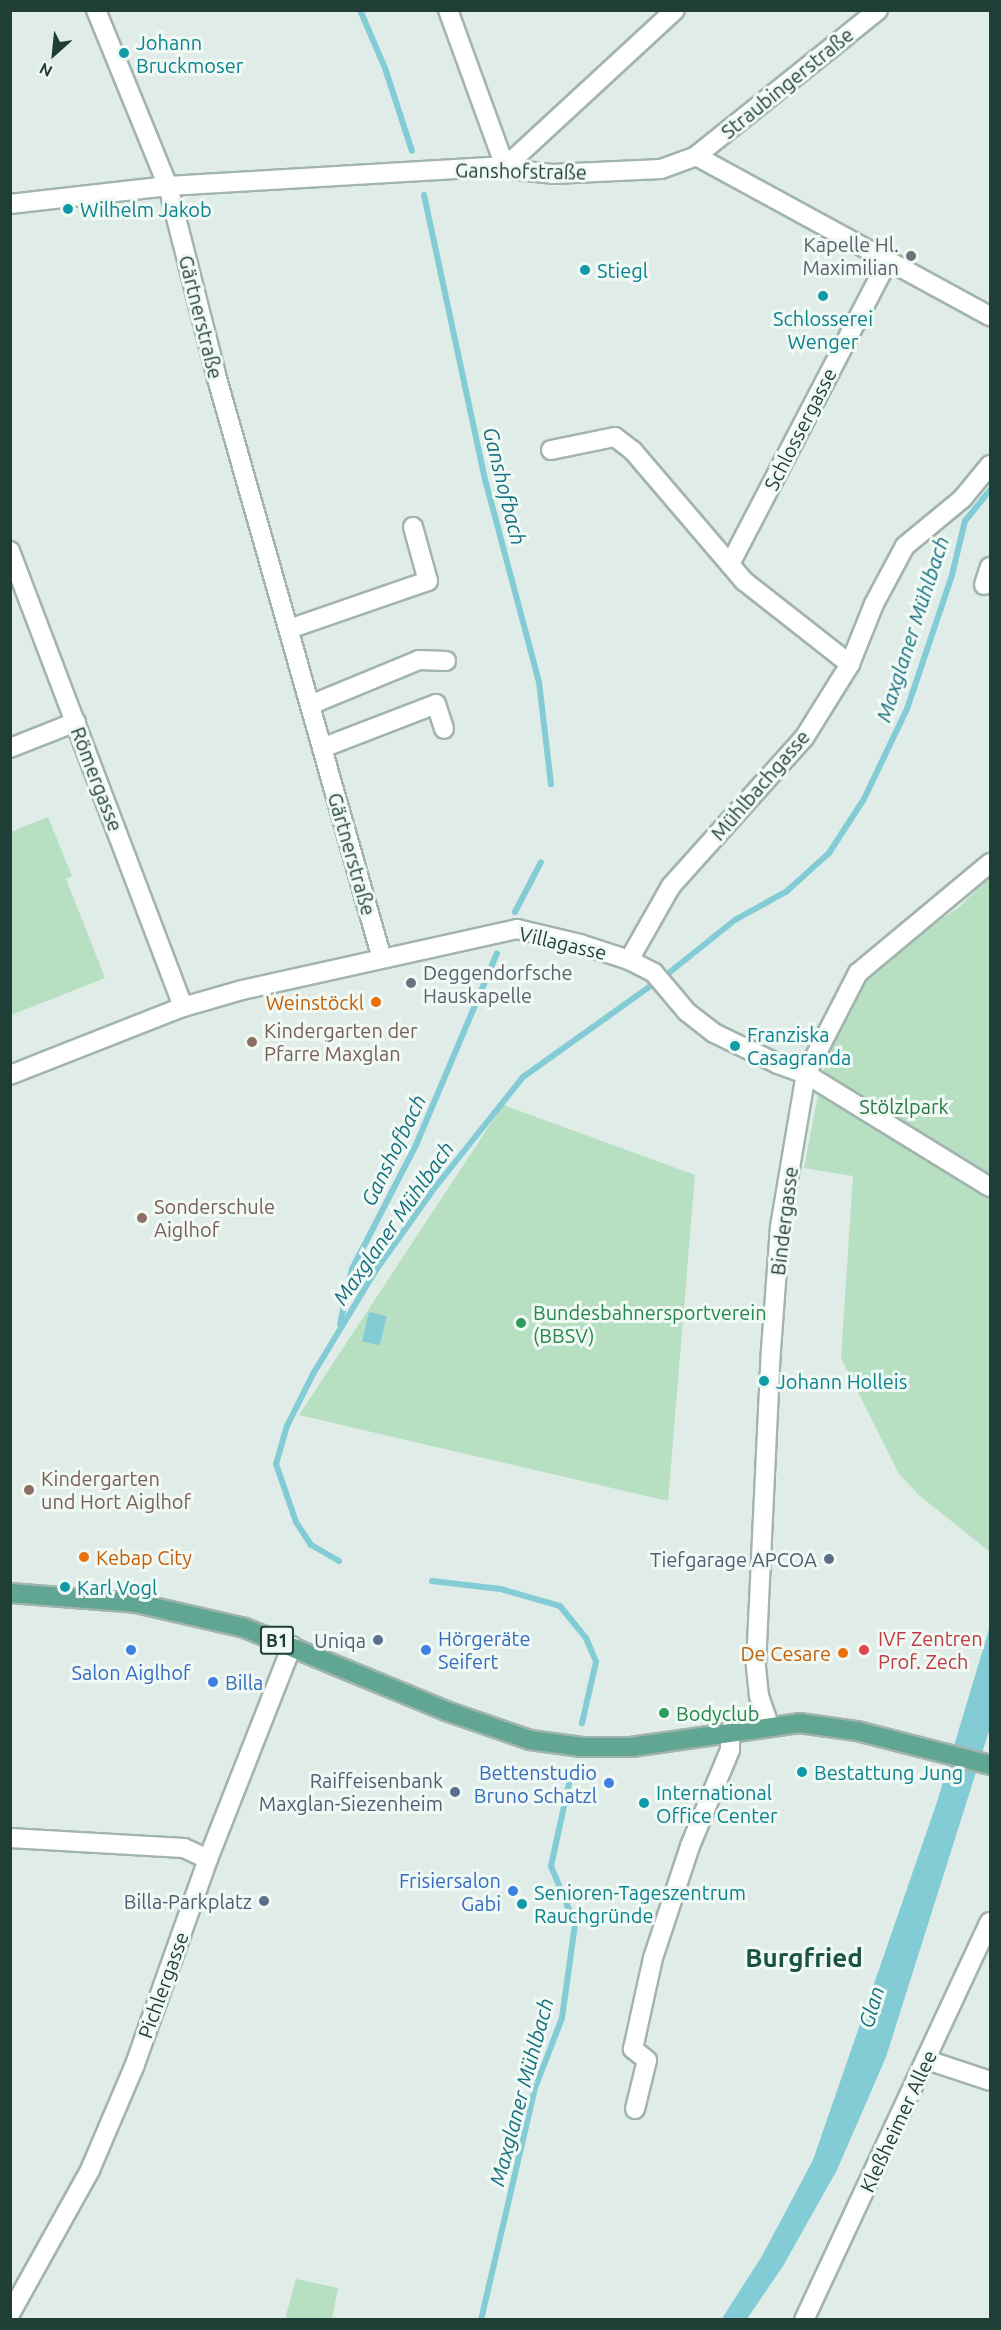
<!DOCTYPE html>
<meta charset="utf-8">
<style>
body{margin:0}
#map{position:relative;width:1001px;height:2330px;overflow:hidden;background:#e0ece7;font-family:Ubuntu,sans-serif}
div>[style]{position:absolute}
.green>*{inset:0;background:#b7dfc1}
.water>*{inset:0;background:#83ccd6;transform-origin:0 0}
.stream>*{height:6px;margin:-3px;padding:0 3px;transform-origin:3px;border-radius:3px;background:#83ccd6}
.roads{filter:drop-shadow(2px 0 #a2b4ae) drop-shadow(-2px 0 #a2b4ae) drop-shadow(0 2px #a2b4ae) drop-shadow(0 -2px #a2b4ae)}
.street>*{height:18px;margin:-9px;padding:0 9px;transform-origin:9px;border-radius:9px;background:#fff}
.secondary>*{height:18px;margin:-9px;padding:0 9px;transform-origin:9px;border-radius:9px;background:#fff}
.primary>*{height:18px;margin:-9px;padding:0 9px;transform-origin:9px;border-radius:9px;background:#61a692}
.dots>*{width:16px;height:16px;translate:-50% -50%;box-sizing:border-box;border:3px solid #f1f9f5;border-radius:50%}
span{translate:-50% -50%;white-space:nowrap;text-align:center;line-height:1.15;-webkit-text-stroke:6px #f1f9f5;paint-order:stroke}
.shield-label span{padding:2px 4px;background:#f1f9f5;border:2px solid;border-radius:4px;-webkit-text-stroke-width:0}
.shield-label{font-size:18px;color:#1f3e35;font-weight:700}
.culture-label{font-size:20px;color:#0d838f}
.left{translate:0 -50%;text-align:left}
.street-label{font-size:20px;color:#1f3e35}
.worship-label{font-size:20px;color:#5b616d}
.right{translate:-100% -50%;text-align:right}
.food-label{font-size:20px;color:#c56008}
.education-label{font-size:20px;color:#785e54}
.park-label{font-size:20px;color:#267844}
.leisure-label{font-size:20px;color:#27864d}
.service-label{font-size:20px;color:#4e5e75}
.shop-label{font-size:20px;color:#366cbe}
.health-label{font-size:20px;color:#be3a42}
.water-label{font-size:21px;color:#15707f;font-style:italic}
.district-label{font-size:26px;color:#1a5243;font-weight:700}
.frame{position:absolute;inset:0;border:12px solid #1f3e35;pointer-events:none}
.north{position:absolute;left:24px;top:24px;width:60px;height:60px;-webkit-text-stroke:4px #f1f9f5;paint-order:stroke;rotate:207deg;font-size:16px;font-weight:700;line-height:24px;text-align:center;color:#1f3e35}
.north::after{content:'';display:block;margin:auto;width:21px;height:27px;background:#1f3e35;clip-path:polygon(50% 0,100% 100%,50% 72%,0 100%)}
</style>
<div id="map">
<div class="green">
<i style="clip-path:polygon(48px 817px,72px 876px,66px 879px,105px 978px,11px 1015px,11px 832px)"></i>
<i style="clip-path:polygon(990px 877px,990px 1552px,920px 1496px,899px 1474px,841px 1358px,853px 1176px,804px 1168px,822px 1074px,853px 993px,909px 940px,958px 908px)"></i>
<i style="clip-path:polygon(503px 1105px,695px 1175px,668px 1501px,299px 1415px)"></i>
<i style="clip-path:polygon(296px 2279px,338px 2288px,332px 2319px,285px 2319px)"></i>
</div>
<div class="water">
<i style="left:369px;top:1312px;width:18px;height:30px;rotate:13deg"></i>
<i style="clip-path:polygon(990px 1626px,990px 1728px,886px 2057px,837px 2170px,783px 2266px,747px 2319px,721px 2320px,762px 2256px,813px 2160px,937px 1802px)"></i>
</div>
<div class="stream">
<i style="left:360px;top:10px;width:63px;rotate:66.7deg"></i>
<i style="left:385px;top:68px;width:87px;rotate:72deg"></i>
<i style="left:424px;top:195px;width:295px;rotate:77.9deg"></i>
<i style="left:486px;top:483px;width:206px;rotate:75.1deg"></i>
<i style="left:539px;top:682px;width:103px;rotate:83.3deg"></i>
<i style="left:515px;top:912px;width:56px;rotate:-62.5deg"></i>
<i style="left:665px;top:976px;width:90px;rotate:-38.7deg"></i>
<i style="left:735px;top:920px;width:60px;rotate:-29.1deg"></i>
<i style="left:787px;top:891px;width:57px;rotate:-42.1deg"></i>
<i style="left:829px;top:853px;width:64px;rotate:-57.1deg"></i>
<i style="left:864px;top:799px;width:100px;rotate:-64.5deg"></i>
<i style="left:907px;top:709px;width:141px;rotate:-71.4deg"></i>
<i style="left:952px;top:575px;width:56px;rotate:-76.5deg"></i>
<i style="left:965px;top:521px;width:40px;rotate:-51deg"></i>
<i style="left:340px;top:1324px;width:56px;rotate:-77.7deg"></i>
<i style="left:352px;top:1269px;width:140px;rotate:-62.7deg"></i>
<i style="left:416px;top:1145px;width:208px;rotate:-67.1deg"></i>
<i style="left:339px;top:1561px;width:32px;rotate:-150deg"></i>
<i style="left:311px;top:1545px;width:27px;rotate:-123deg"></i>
<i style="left:296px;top:1522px;width:61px;rotate:-109deg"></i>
<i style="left:276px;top:1464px;width:40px;rotate:-74deg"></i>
<i style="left:287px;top:1426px;width:58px;rotate:-63.4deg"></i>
<i style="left:313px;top:1374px;width:122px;rotate:-58.8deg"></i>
<i style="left:376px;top:1270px;width:98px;rotate:-54.5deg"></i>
<i style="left:433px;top:1190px;width:144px;rotate:-51.5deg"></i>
<i style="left:523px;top:1077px;width:162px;rotate:-35.5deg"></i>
<i style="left:432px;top:1581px;width:69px;rotate:6.6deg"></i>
<i style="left:501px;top:1589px;width:61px;rotate:16.1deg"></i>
<i style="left:560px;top:1606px;width:41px;rotate:50.9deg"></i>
<i style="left:586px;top:1638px;width:26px;rotate:67deg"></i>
<i style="left:596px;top:1662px;width:63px;rotate:102.9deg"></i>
<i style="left:481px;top:2320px;width:238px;rotate:-76.9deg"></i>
<i style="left:535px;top:2088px;width:75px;rotate:-68.9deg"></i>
<i style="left:562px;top:2018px;width:95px;rotate:-82.1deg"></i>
<i style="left:575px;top:1924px;width:63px;rotate:-112.5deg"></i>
<i style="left:551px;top:1866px;width:98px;rotate:-77.7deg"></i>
</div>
<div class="roads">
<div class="street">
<i style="left:96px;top:10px;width:190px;rotate:67.8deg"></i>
<i style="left:168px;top:186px;width:195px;rotate:75.7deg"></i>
<i style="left:216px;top:375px;width:607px;rotate:74.13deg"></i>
<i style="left:448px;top:10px;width:167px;rotate:70deg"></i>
<i style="left:696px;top:156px;width:335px;rotate:28.6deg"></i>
<i style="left:505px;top:167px;width:231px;rotate:-42.7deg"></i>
<i style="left:10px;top:204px;width:159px;rotate:-6.5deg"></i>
<i style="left:168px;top:186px;width:322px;rotate:-3.4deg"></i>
<i style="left:489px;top:167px;width:64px;rotate:6.2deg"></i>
<i style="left:553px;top:174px;width:108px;rotate:-2.7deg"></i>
<i style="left:661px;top:169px;width:37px;rotate:-20deg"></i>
<i style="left:696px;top:156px;width:233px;rotate:-38.7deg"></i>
<i style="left:551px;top:450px;width:65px;rotate:-11.5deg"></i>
<i style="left:615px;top:437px;width:23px;rotate:38deg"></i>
<i style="left:633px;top:451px;width:171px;rotate:49.5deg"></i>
<i style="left:744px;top:581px;width:135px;rotate:38.1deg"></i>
<i style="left:10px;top:551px;width:488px;rotate:69.2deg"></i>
<i style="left:730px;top:564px;width:340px;rotate:-62.5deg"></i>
<i style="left:984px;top:585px;width:19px;rotate:-72deg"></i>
<i style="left:289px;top:629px;width:147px;rotate:-19.1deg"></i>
<i style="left:428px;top:581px;width:56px;rotate:-105.5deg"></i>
<i style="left:310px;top:705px;width:118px;rotate:-22.4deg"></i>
<i style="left:419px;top:660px;width:27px;rotate:2deg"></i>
<i style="left:10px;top:748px;width:71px;rotate:-21.5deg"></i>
<i style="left:322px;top:748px;width:122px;rotate:-21.1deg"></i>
<i style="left:436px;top:704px;width:26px;rotate:72deg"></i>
<i style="left:629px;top:960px;width:85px;rotate:-60.4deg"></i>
<i style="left:671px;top:886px;width:199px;rotate:-48.1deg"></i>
<i style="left:804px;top:738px;width:87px;rotate:-58.1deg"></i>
<i style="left:850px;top:664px;width:65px;rotate:-68.2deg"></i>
<i style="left:874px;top:604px;width:66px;rotate:-61.9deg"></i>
<i style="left:905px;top:546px;width:74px;rotate:-39.5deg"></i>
<i style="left:962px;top:499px;width:44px;rotate:-50.5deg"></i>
<i style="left:10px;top:1075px;width:186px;rotate:-21.5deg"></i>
<i style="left:183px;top:1007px;width:61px;rotate:-16.1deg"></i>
<i style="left:242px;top:990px;width:282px;rotate:-12.5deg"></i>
<i style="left:517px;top:929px;width:65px;rotate:13.4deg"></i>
<i style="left:580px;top:944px;width:52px;rotate:18.1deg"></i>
<i style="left:629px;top:960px;width:28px;rotate:27deg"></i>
<i style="left:654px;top:973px;width:51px;rotate:49.8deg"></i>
<i style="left:687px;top:1012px;width:34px;rotate:38deg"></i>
<i style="left:714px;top:1033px;width:71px;rotate:25.8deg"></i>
<i style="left:778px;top:1064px;width:30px;rotate:20deg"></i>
<i style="left:806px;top:1074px;width:216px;rotate:31.6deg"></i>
<i style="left:769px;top:1725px;width:31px;rotate:-109deg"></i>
<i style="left:759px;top:1696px;width:31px;rotate:-96deg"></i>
<i style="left:756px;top:1665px;width:315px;rotate:-87.3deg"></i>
<i style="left:771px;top:1350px;width:123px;rotate:-85.8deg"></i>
<i style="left:780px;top:1227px;width:155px;rotate:-80.4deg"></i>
<i style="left:806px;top:1074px;width:114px;rotate:-62.8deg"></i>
<i style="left:858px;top:973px;width:172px;rotate:-39.8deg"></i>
<i style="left:10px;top:1838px;width:174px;rotate:3.3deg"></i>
<i style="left:184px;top:1848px;width:26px;rotate:25deg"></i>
<i style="left:927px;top:2060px;width:66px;rotate:18.4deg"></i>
<i style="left:635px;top:2109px;width:50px;rotate:-76.2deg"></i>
<i style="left:647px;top:2060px;width:18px;rotate:-142deg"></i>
<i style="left:633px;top:2049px;width:93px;rotate:-77.6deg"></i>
<i style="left:653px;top:1958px;width:118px;rotate:-71.7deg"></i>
<i style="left:690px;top:1846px;width:104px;rotate:-67.4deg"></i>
<i style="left:730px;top:1750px;width:20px;rotate:-90deg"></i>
<i style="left:10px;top:2314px;width:165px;rotate:-60.9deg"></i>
<i style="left:90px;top:2170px;width:112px;rotate:-66.9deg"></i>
<i style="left:134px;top:2067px;width:221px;rotate:-70.4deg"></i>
<i style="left:208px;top:1859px;width:229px;rotate:-68.5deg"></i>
</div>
<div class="secondary">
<i style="left:804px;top:2320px;width:439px;rotate:-65deg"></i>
</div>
<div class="primary">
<i style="left:10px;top:1593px;width:126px;rotate:4.5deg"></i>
<i style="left:136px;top:1603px;width:112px;rotate:12.9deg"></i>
<i style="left:245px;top:1628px;width:217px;rotate:22.4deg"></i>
<i style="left:446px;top:1711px;width:89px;rotate:19deg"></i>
<i style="left:530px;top:1740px;width:52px;rotate:7.7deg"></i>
<i style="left:582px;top:1747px;width:49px"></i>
<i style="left:631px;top:1747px;width:170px;rotate:-8.1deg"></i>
<i style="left:799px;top:1723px;width:59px;rotate:7.9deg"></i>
<i style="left:857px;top:1731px;width:137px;rotate:14.3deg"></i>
</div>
</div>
<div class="dots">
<i style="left:124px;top:53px;background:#0f9aa8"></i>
<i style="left:68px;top:209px;background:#0f9aa8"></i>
<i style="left:911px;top:256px;background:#6b7280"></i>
<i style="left:585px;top:270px;background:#0f9aa8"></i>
<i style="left:823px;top:296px;background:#0f9aa8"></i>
<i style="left:411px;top:983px;background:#6b7280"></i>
<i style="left:376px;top:1002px;background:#e8710a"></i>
<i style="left:252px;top:1042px;background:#8d6e63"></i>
<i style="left:735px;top:1046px;background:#0f9aa8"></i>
<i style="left:142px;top:1218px;background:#8d6e63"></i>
<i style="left:521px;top:1323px;background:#2e9e5b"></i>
<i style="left:764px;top:1381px;background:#0f9aa8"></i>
<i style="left:29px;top:1490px;background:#8d6e63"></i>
<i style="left:84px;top:1557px;background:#e8710a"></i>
<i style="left:829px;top:1559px;background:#5c6f8a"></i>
<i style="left:65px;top:1587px;background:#0f9aa8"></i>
<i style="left:378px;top:1640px;background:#5c6f8a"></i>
<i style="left:131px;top:1650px;background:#3f7fe0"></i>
<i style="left:426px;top:1650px;background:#3f7fe0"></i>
<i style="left:864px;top:1650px;background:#e0444e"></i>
<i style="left:843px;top:1653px;background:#e8710a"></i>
<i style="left:213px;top:1682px;background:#3f7fe0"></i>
<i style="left:664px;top:1713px;background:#2e9e5b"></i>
<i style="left:802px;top:1772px;background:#0f9aa8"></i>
<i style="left:609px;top:1783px;background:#3f7fe0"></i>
<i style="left:455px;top:1792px;background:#5c6f8a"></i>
<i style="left:644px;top:1803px;background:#0f9aa8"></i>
<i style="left:513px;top:1891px;background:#3f7fe0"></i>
<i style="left:264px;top:1901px;background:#5c6f8a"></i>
<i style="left:522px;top:1904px;background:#0f9aa8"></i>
</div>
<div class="shield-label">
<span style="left:277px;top:1640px">B1</span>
</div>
<div class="culture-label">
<span class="left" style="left:136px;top:54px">Johann<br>Bruckmoser</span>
<span class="left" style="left:80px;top:209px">Wilhelm Jakob</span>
<span class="left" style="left:597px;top:270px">Stiegl</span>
<span style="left:823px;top:330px">Schlosserei<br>Wenger</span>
<span class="left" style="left:747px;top:1046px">Franziska<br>Casagranda</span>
<span class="left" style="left:776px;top:1381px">Johann Holleis</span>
<span class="left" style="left:77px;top:1587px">Karl Vogl</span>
<span class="left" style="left:814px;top:1772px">Bestattung Jung</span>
<span class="left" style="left:656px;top:1804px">International<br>Office Center</span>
<span class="left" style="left:534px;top:1904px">Senioren-Tageszentrum<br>Rauchgründe</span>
</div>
<div class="street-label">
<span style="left:787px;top:83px;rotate:-39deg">Straubingerstraße</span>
<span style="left:521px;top:171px;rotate:1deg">Ganshofstraße</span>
<span style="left:201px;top:317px;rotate:76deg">Gärtnerstraße</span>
<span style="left:800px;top:429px;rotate:-63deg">Schlossergasse</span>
<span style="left:97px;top:779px;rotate:69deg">Römergasse</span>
<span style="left:760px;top:785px;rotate:-49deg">Mühlbachgasse</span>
<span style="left:352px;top:854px;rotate:74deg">Gärtnerstraße</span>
<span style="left:563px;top:943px;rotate:13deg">Villagasse</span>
<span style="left:784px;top:1221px;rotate:-83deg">Bindergasse</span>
<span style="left:163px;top:1985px;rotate:-70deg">Pichlergasse</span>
<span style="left:898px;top:2121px;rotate:-65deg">Kleßheimer Allee</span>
</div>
<div class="worship-label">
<span class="right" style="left:899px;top:256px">Kapelle Hl.<br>Maximilian</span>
<span class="left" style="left:423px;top:984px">Deggendorfsche<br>Hauskapelle</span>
</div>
<div class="food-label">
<span class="right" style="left:364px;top:1002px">Weinstöckl</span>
<span class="left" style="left:96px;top:1557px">Kebap City</span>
<span class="right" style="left:831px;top:1653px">De Cesare</span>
</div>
<div class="education-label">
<span class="left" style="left:264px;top:1042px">Kindergarten der<br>Pfarre Maxglan</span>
<span class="left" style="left:154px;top:1218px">Sonderschule<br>Aiglhof</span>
<span class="left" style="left:41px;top:1490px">Kindergarten<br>und Hort Aiglhof</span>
</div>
<div class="park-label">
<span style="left:904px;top:1106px">Stölzlpark</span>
</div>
<div class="leisure-label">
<span class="left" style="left:533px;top:1324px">Bundesbahnersportverein<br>(BBSV)</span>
<span class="left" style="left:676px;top:1713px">Bodyclub</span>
</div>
<div class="service-label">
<span class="right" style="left:817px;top:1559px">Tiefgarage APCOA</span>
<span class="right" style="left:366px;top:1640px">Uniqa</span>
<span class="right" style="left:443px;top:1792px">Raiffeisenbank<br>Maxglan-Siezenheim</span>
<span class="right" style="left:252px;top:1901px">Billa-Parkplatz</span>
</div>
<div class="shop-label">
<span class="left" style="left:438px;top:1650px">Hörgeräte<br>Seifert</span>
<span style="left:131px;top:1672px">Salon Aiglhof</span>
<span class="left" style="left:225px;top:1682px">Billa</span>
<span class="right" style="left:597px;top:1784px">Bettenstudio<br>Bruno Schatzl</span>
<span class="right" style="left:501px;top:1892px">Frisiersalon<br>Gabi</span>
</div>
<div class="health-label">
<span class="left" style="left:878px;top:1650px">IVF Zentren<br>Prof. Zech</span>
</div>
<div class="water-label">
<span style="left:505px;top:486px;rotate:76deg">Ganshofbach</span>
<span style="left:912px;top:629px;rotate:-72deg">Maxglaner Mühlbach</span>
<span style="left:393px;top:1150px;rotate:-64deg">Ganshofbach</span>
<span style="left:393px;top:1223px;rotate:-55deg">Maxglaner Mühlbach</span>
<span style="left:871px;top:2007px;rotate:-73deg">Glan</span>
<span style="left:521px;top:2092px;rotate:-75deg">Maxglaner Mühlbach</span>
</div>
<div class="district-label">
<span style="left:804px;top:1958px">Burgfried</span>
</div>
<div class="frame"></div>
<div class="north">N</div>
</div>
